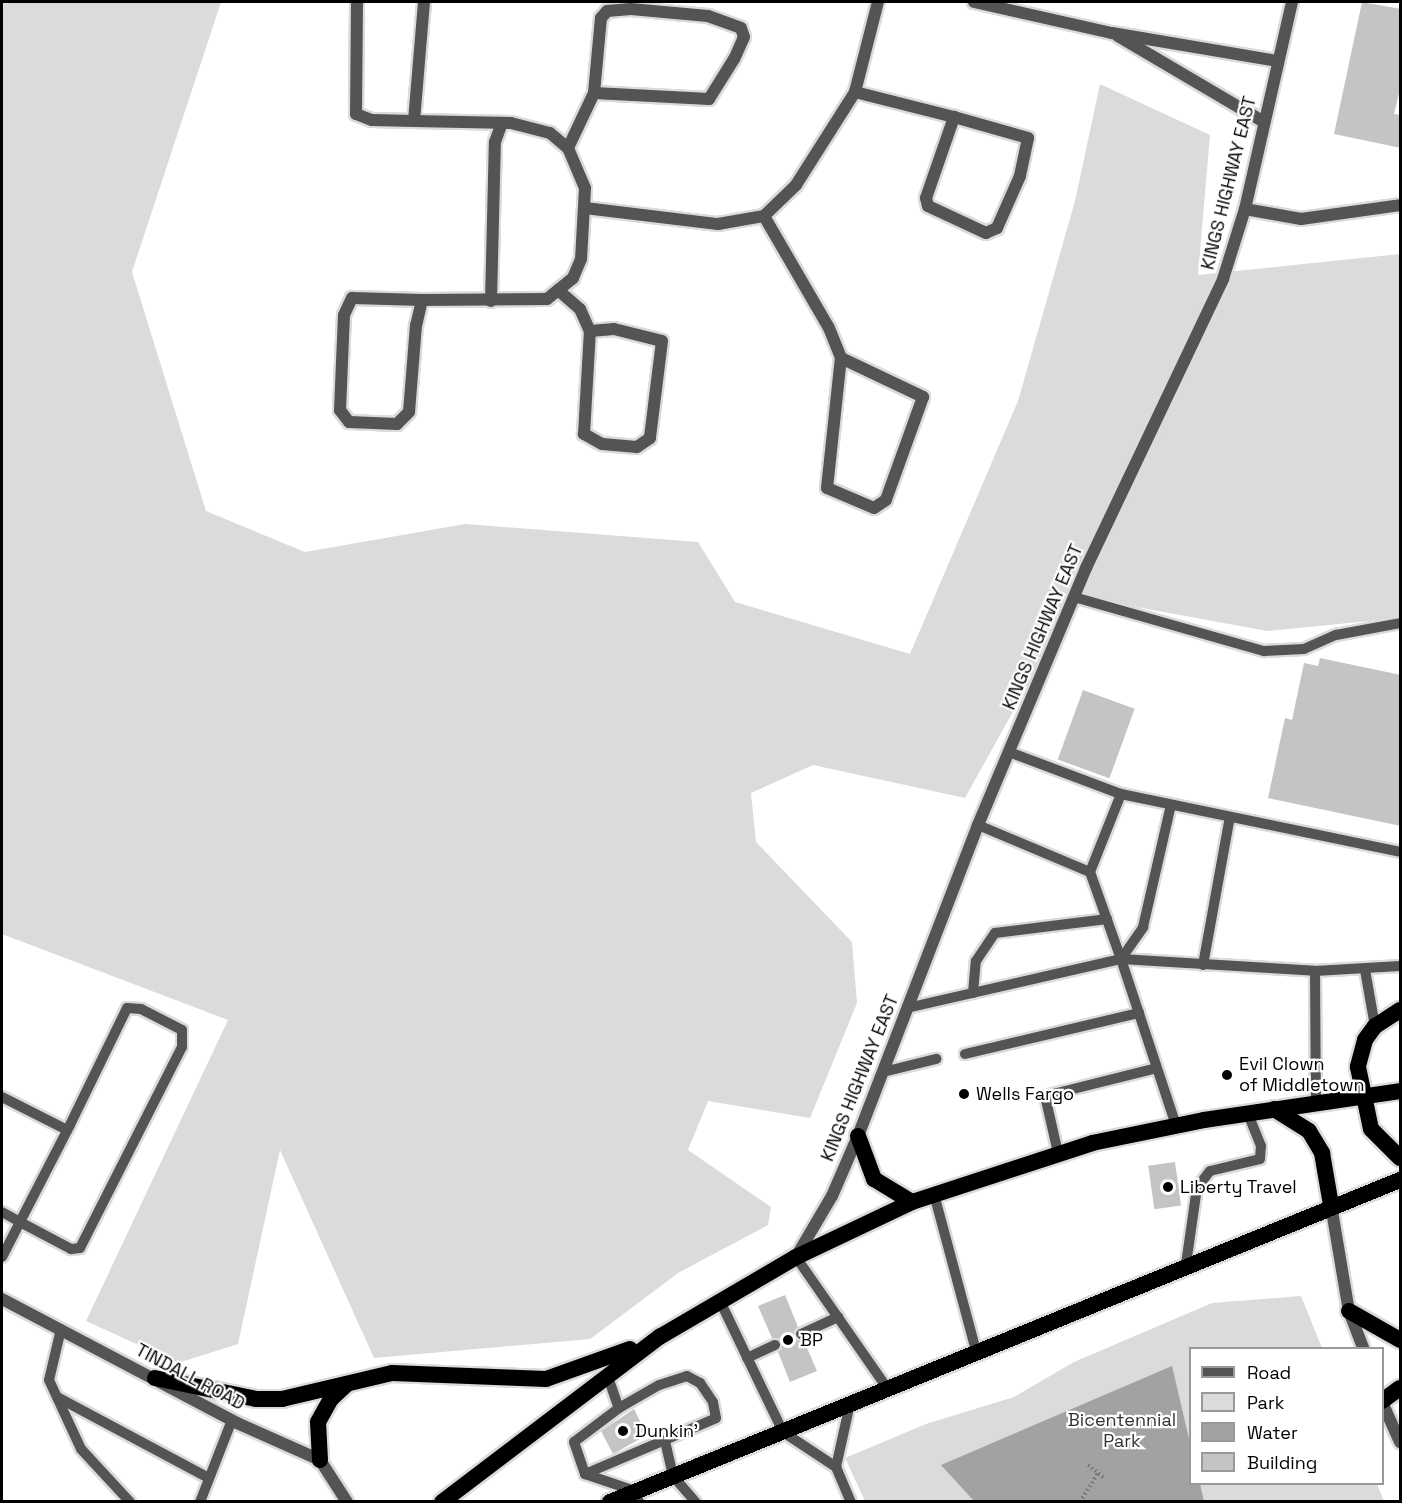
<!DOCTYPE html>
<style>
body{margin:0}
#map{position:relative;width:1402px;height:1503px;overflow:hidden;background:#fff;font-family:"Space Grotesk",sans-serif}
div>[style]{position:absolute}
.green>*{inset:0;background:#dbdbdb}
.water>*{inset:0;background:#a2a2a2}
.building>*{inset:0;background:#c4c4c4;transform-origin:0 0}
.path>*{height:4px;margin-top:-2px;transform-origin:0;background:repeating-linear-gradient(90deg,#767676 0 1.5px,transparent 0 4.5px)}
.roads{filter:drop-shadow(2px 0 #dbdbdb) drop-shadow(-2px 0 #dbdbdb) drop-shadow(0 2px #dbdbdb) drop-shadow(0 -2px #dbdbdb)}
.service>*{height:10px;margin:-5px;padding:0 5px;transform-origin:5px;border-radius:5px;background:#545454}
.minor>*{height:12px;margin:-6px;padding:0 6px;transform-origin:6px;border-radius:6px;background:#545454}
.tertiary>*{height:12px;margin:-6px;padding:0 6px;transform-origin:6px;border-radius:6px;background:#545454}
.trunk>*{height:16px;margin:-8px;padding:0 8px;transform-origin:8px;border-radius:8px;background:#000}
.dots>*{width:16px;height:16px;translate:-50% -50%;box-sizing:border-box;border:3px solid #fff;border-radius:50%}
span{translate:-50% -50%;white-space:nowrap;text-align:center;line-height:1.15;-webkit-text-stroke:4.5px #fff;paint-order:stroke}
.street-label{font-size:18px;color:#000}
.poi-label{font-size:18px;color:#000}
.left{translate:0 -50%;text-align:left}
.park-label{font-size:18px;color:#323232}
.frame{position:absolute;inset:0;border:3px solid #000;pointer-events:none}
.legend{position:absolute;left:1189px;top:1347px;width:195px;height:138px;box-sizing:border-box;background:#fff;border:2px solid #999;margin:0;padding:8px 10px;list-style:none;font-size:18px;color:#000}
.legend li{display:flex;align-items:center;gap:12px;height:30px}
.legend b{width:30px;border:2px solid #999}
</style>
<div id="map">
<div class="green">
<i style="clip-path:polygon(2px 2px,221px 2px,132px 272px,206px 511px,305px 552px,465px 524px,698px 542px,735px 602px,910px 654px,1018px 401px,1075px 201px,1100px 84px,1210px 135px,1198px 275px,1400px 254px,1400px 618px,1267px 631px,1077px 596px,965px 798px,813px 765px,751px 793px,756px 842px,852px 942px,857px 1003px,810px 1118px,708px 1101px,688px 1150px,771px 1207px,768px 1225px,678px 1273px,590px 1339px,374px 1358px,280px 1150px,238px 1344px,178px 1363px,86px 1321px,228px 1020px,2px 934px)"></i>
<i style="clip-path:polygon(1301px 1296px,1322px 1348px,1190px 1348px,1190px 1484px,1377px 1484px,1384px 1501px,865px 1501px,845px 1458px,926px 1424px,1014px 1397px,1074px 1362px,1212px 1303px)"></i>
</div>
<div class="water">
<i style="clip-path:polygon(1172px 1366px,1190px 1443px,1190px 1484px,1200px 1484px,1204px 1501px,974px 1501px,941px 1465px)"></i>
</div>
<div class="building">
<i style="clip-path:polygon(1362px 2px,1401px 9px,1401px 85px,1394px 114px,1401px 115px,1401px 148px,1334px 134px)"></i>
<i style="clip-path:polygon(1320px 658px,1401px 675px,1401px 826px,1268px 798px,1285px 718px,1292px 720px,1304px 663px,1318px 666px)"></i>
<i style="left:1083px;top:690px;width:55px;height:74px;rotate:20deg"></i>
<i style="left:1175px;top:1162px;width:44px;height:27px;rotate:82deg"></i>
<i style="clip-path:polygon(785px 1295px,798px 1327px,794px 1337px,804px 1341px,817px 1371px,790px 1382px,778px 1352px,782px 1342px,772px 1338px,758px 1306px)"></i>
<i style="clip-path:polygon(634px 1409px,647px 1435px,613px 1454px,601px 1431px)"></i>
</div>
<div class="path">
<i style="left:1088px;top:1465px;width:22px;rotate:39deg"></i>
<i style="left:1080px;top:1502px;width:34px;rotate:-58deg"></i>
</div>
<div class="roads">
<div class="service">
<i style="left:1074px;top:597px;width:198px;rotate:15.9deg"></i>
<i style="left:1264px;top:651px;width:40px;rotate:-2.9deg"></i>
<i style="left:1304px;top:649px;width:35px;rotate:-24deg"></i>
<i style="left:1336px;top:635px;width:65px;rotate:-10.6deg"></i>
<i style="left:1009px;top:752px;width:120px;rotate:20.6deg"></i>
<i style="left:1121px;top:794px;width:84px;rotate:111.7deg"></i>
<i style="left:1121px;top:794px;width:285px;rotate:11.7deg"></i>
<i style="left:978px;top:825px;width:121px;rotate:22.8deg"></i>
<i style="left:1090px;top:872px;width:92px;rotate:70.4deg"></i>
<i style="left:1121px;top:959px;width:194px;rotate:3.5deg"></i>
<i style="left:1315px;top:971px;width:85px;rotate:-3.4deg"></i>
<i style="left:1121px;top:959px;width:39px;rotate:-55deg"></i>
<i style="left:1143px;top:927px;width:125px;rotate:-77.1deg"></i>
<i style="left:1203px;top:965px;width:150px;rotate:-79.7deg"></i>
<i style="left:1365px;top:970px;width:57px;rotate:79.9deg"></i>
<i style="left:1315px;top:971px;width:132px;rotate:89.6deg"></i>
<i style="left:973px;top:993px;width:32px;rotate:-85deg"></i>
<i style="left:976px;top:961px;width:34px;rotate:-56deg"></i>
<i style="left:995px;top:933px;width:113px;rotate:-7.1deg"></i>
<i style="left:907px;top:1008px;width:220px;rotate:-12.9deg"></i>
<i style="left:1121px;top:959px;width:175px;rotate:71.7deg"></i>
<i style="left:965px;top:1054px;width:179px;rotate:-13.3deg"></i>
<i style="left:883px;top:1072px;width:55px;rotate:-13.8deg"></i>
<i style="left:2px;top:1097px;width:73px;rotate:26.9deg"></i>
<i style="left:1058px;top:1153px;width:58px;rotate:-102.8deg"></i>
<i style="left:1045px;top:1096px;width:115px;rotate:-14deg"></i>
<i style="left:934px;top:1194px;width:163px;rotate:75deg"></i>
<i style="left:2px;top:1212px;width:21px;rotate:29deg"></i>
<i style="left:20px;top:1222px;width:58px;rotate:27.9deg"></i>
<i style="left:71px;top:1249px;width:9px;rotate:-6deg"></i>
<i style="left:80px;top:1248px;width:225px;rotate:-63.1deg"></i>
<i style="left:182px;top:1047px;width:17px;rotate:-90deg"></i>
<i style="left:182px;top:1030px;width:46px;rotate:-152.9deg"></i>
<i style="left:141px;top:1009px;width:14px;rotate:-176deg"></i>
<i style="left:127px;top:1008px;width:130px;rotate:116deg"></i>
<i style="left:70px;top:1125px;width:109px;rotate:117.3deg"></i>
<i style="left:20px;top:1222px;width:39px;rotate:117deg"></i>
<i style="left:796px;top:1257px;width:160px;rotate:55.2deg"></i>
<i style="left:1186px;top:1264px;width:77px;rotate:-81.8deg"></i>
<i style="left:1197px;top:1188px;width:21px;rotate:-53deg"></i>
<i style="left:1210px;top:1171px;width:51px;rotate:-13.5deg"></i>
<i style="left:1260px;top:1159px;width:13px;rotate:-86deg"></i>
<i style="left:1261px;top:1146px;width:35px;rotate:-112deg"></i>
<i style="left:720px;top:1301px;width:145px;rotate:64.3deg"></i>
<i style="left:783px;top:1432px;width:64px;rotate:33.4deg"></i>
<i style="left:836px;top:1467px;width:38px;rotate:67deg"></i>
<i style="left:61px;top:1329px;width:52px;rotate:103.2deg"></i>
<i style="left:49px;top:1380px;width:76px;rotate:65.1deg"></i>
<i style="left:81px;top:1449px;width:72px;rotate:47.2deg"></i>
<i style="left:801px;top:1334px;width:41px;rotate:-24.7deg"></i>
<i style="left:747px;top:1358px;width:31px;rotate:-25deg"></i>
<i style="left:607px;top:1374px;width:36px;rotate:71deg"></i>
<i style="left:57px;top:1397px;width:172px;rotate:28.1deg"></i>
<i style="left:665px;top:1441px;width:36px;rotate:77deg"></i>
<i style="left:673px;top:1476px;width:35px;rotate:49deg"></i>
<i style="left:836px;top:1467px;width:65px;rotate:-77.5deg"></i>
<i style="left:585px;top:1474px;width:142px;rotate:-23.1deg"></i>
<i style="left:716px;top:1418px;width:16px;rotate:-101deg"></i>
<i style="left:713px;top:1402px;width:23px;rotate:-124deg"></i>
<i style="left:700px;top:1383px;width:15px;rotate:-152deg"></i>
<i style="left:687px;top:1376px;width:29px;rotate:162deg"></i>
<i style="left:659px;top:1385px;width:46px;rotate:150.1deg"></i>
<i style="left:619px;top:1408px;width:56px;rotate:142.9deg"></i>
<i style="left:574px;top:1442px;width:34px;rotate:71deg"></i>
<i style="left:585px;top:1474px;width:53px;rotate:18.8deg"></i>
<i style="left:635px;top:1491px;width:12px;rotate:70deg"></i>
<i style="left:200px;top:1502px;width:88px;rotate:-68.7deg"></i>
</div>
<div class="minor">
<i style="left:357px;top:2px;width:112px;rotate:90.5deg"></i>
<i style="left:356px;top:114px;width:17px;rotate:21deg"></i>
<i style="left:372px;top:120px;width:42px;rotate:1.4deg"></i>
<i style="left:414px;top:121px;width:119px;rotate:-85.2deg"></i>
<i style="left:974px;top:2px;width:141px;rotate:12.7deg"></i>
<i style="left:1112px;top:33px;width:167px;rotate:9.6deg"></i>
<i style="left:631px;top:9px;width:77px;rotate:5.2deg"></i>
<i style="left:708px;top:16px;width:35px;rotate:20deg"></i>
<i style="left:741px;top:28px;width:9px;rotate:72deg"></i>
<i style="left:744px;top:37px;width:24px;rotate:114deg"></i>
<i style="left:734px;top:59px;width:47px;rotate:122deg"></i>
<i style="left:709px;top:99px;width:115px;rotate:-177deg"></i>
<i style="left:594px;top:93px;width:75px;rotate:-84.7deg"></i>
<i style="left:601px;top:18px;width:9px;rotate:-49deg"></i>
<i style="left:607px;top:11px;width:24px;rotate:-5deg"></i>
<i style="left:1118px;top:36px;width:169px;rotate:30.5deg"></i>
<i style="left:855px;top:92px;width:102px;rotate:14.2deg"></i>
<i style="left:954px;top:117px;width:77px;rotate:15.8deg"></i>
<i style="left:1028px;top:138px;width:39px;rotate:102deg"></i>
<i style="left:1020px;top:176px;width:57px;rotate:113.9deg"></i>
<i style="left:997px;top:228px;width:12px;rotate:156deg"></i>
<i style="left:986px;top:233px;width:64px;rotate:-155deg"></i>
<i style="left:928px;top:206px;width:8px;rotate:-104deg"></i>
<i style="left:926px;top:198px;width:86px;rotate:-70.9deg"></i>
<i style="left:414px;top:121px;width:97px;rotate:1.2deg"></i>
<i style="left:511px;top:123px;width:40px;rotate:14.4deg"></i>
<i style="left:550px;top:133px;width:23px;rotate:40deg"></i>
<i style="left:568px;top:148px;width:43px;rotate:67deg"></i>
<i style="left:585px;top:188px;width:71px;rotate:93.2deg"></i>
<i style="left:581px;top:259px;width:21px;rotate:113deg"></i>
<i style="left:573px;top:278px;width:33px;rotate:141deg"></i>
<i style="left:547px;top:299px;width:125px;rotate:179.5deg"></i>
<i style="left:568px;top:148px;width:61px;rotate:-64.7deg"></i>
<i style="left:585px;top:208px;width:134px;rotate:6.9deg"></i>
<i style="left:718px;top:224px;width:47px;rotate:-9.9deg"></i>
<i style="left:764px;top:216px;width:45px;rotate:-44.1deg"></i>
<i style="left:796px;top:185px;width:110px;rotate:-57.6deg"></i>
<i style="left:855px;top:92px;width:93px;rotate:-75.7deg"></i>
<i style="left:1245px;top:209px;width:57px;rotate:10.1deg"></i>
<i style="left:1301px;top:219px;width:100px;rotate:-8deg"></i>
<i style="left:764px;top:216px;width:129px;rotate:59.9deg"></i>
<i style="left:829px;top:328px;width:32px;rotate:68deg"></i>
<i style="left:558px;top:290px;width:29px;rotate:41deg"></i>
<i style="left:580px;top:309px;width:24px;rotate:66deg"></i>
<i style="left:352px;top:298px;width:70px;rotate:1.6deg"></i>
<i style="left:422px;top:300px;width:26px;rotate:103deg"></i>
<i style="left:416px;top:325px;width:87px;rotate:94.6deg"></i>
<i style="left:409px;top:412px;width:17px;rotate:135deg"></i>
<i style="left:397px;top:424px;width:48px;rotate:-177.6deg"></i>
<i style="left:349px;top:422px;width:15px;rotate:-127deg"></i>
<i style="left:340px;top:410px;width:95px;rotate:-87.6deg"></i>
<i style="left:344px;top:315px;width:19px;rotate:-65deg"></i>
<i style="left:491px;top:301px;width:159px;rotate:-88.6deg"></i>
<i style="left:495px;top:142px;width:20px;rotate:-70deg"></i>
<i style="left:614px;top:329px;width:49px;rotate:14deg"></i>
<i style="left:662px;top:341px;width:98px;rotate:97.1deg"></i>
<i style="left:650px;top:438px;width:16px;rotate:145deg"></i>
<i style="left:637px;top:447px;width:35px;rotate:-175deg"></i>
<i style="left:602px;top:444px;width:21px;rotate:-151deg"></i>
<i style="left:584px;top:434px;width:103px;rotate:-86.7deg"></i>
<i style="left:590px;top:331px;width:24px;rotate:-5deg"></i>
<i style="left:841px;top:358px;width:91px;rotate:25.4deg"></i>
<i style="left:923px;top:397px;width:109px;rotate:109.8deg"></i>
<i style="left:886px;top:500px;width:14px;rotate:146deg"></i>
<i style="left:874px;top:508px;width:51px;rotate:-156.9deg"></i>
<i style="left:827px;top:488px;width:131px;rotate:-83.9deg"></i>
<i style="left:1331px;top:1205px;width:108px;rotate:80.4deg"></i>
<i style="left:1349px;top:1311px;width:40px;rotate:69deg"></i>
<i style="left:1382px;top:1402px;width:44px;rotate:65.8deg"></i>
</div>
<div class="tertiary">
<i style="left:796px;top:1257px;width:71px;rotate:-59.5deg"></i>
<i style="left:832px;top:1196px;width:65px;rotate:-66.6deg"></i>
<i style="left:858px;top:1136px;width:333px;rotate:-68.9deg"></i>
<i style="left:978px;top:825px;width:279px;rotate:-67.2deg"></i>
<i style="left:1086px;top:568px;width:320px;rotate:-64.6deg"></i>
<i style="left:1223px;top:279px;width:73px;rotate:-72.6deg"></i>
<i style="left:1245px;top:209px;width:212px;rotate:-77.2deg"></i>
<i style="left:2px;top:1299px;width:266px;rotate:27.8deg"></i>
<i style="left:237px;top:1423px;width:91px;rotate:24deg"></i>
<i style="left:320px;top:1460px;width:50px;rotate:57.3deg"></i>
</div>
<div class="trunk">
<i style="left:1400px;top:1010px;width:30px;rotate:147deg"></i>
<i style="left:1375px;top:1026px;width:17px;rotate:126deg"></i>
<i style="left:1365px;top:1040px;width:28px;rotate:105deg"></i>
<i style="left:1358px;top:1067px;width:63px;rotate:78.2deg"></i>
<i style="left:1371px;top:1129px;width:41px;rotate:45deg"></i>
<i style="left:1274px;top:1109px;width:41px;rotate:32.2deg"></i>
<i style="left:1309px;top:1131px;width:26px;rotate:59deg"></i>
<i style="left:1322px;top:1153px;width:53px;rotate:80.2deg"></i>
<i style="left:858px;top:1136px;width:46px;rotate:69.6deg"></i>
<i style="left:874px;top:1179px;width:44px;rotate:31.2deg"></i>
<i style="left:1349px;top:1311px;width:59px;rotate:29.6deg"></i>
<i style="left:155px;top:1378px;width:103px;rotate:11.7deg"></i>
<i style="left:256px;top:1399px;width:26px"></i>
<i style="left:282px;top:1399px;width:113px;rotate:-13.3deg"></i>
<i style="left:392px;top:1373px;width:154px;rotate:2.2deg"></i>
<i style="left:546px;top:1379px;width:89px;rotate:-19.7deg"></i>
<i style="left:1382px;top:1401px;width:22px;rotate:-36deg"></i>
<i style="left:320px;top:1460px;width:38px;rotate:-93deg"></i>
<i style="left:318px;top:1422px;width:26px;rotate:-61deg"></i>
<i style="left:331px;top:1399px;width:22px;rotate:-43deg"></i>
<i style="left:442px;top:1502px;width:275px;rotate:-37.2deg"></i>
<i style="left:661px;top:1336px;width:156px;rotate:-30.3deg"></i>
<i style="left:796px;top:1257px;width:128px;rotate:-25.4deg"></i>
<i style="left:912px;top:1202px;width:189px;rotate:-18.1deg"></i>
<i style="left:1092px;top:1143px;width:114px;rotate:-11.6deg"></i>
<i style="left:1204px;top:1120px;width:198px;rotate:-8.4deg"></i>
<i style="left:610px;top:1502px;width:853px;rotate:-22.18deg"></i>
</div>
</div>
<div class="dots">
<i style="left:1227px;top:1075px;background:#000"></i>
<i style="left:964px;top:1094px;background:#000"></i>
<i style="left:1168px;top:1187px;background:#000"></i>
<i style="left:788px;top:1340px;background:#000"></i>
<i style="left:623px;top:1431px;background:#000"></i>
</div>
<div class="street-label">
<span style="left:1229px;top:183px;rotate:-76deg">KINGS HIGHWAY EAST</span>
<span style="left:1043px;top:627px;rotate:-67deg">KINGS HIGHWAY EAST</span>
<span style="left:860px;top:1078px;rotate:-68deg">KINGS HIGHWAY EAST</span>
<span style="left:190px;top:1377px;rotate:28deg">TINDALL ROAD</span>
</div>
<div class="poi-label">
<span class="left" style="left:1239px;top:1075px">Evil Clown<br>of Middletown</span>
<span class="left" style="left:976px;top:1094px">Wells Fargo</span>
<span class="left" style="left:1180px;top:1187px">Liberty Travel</span>
<span class="left" style="left:800px;top:1340px">BP</span>
<span class="left" style="left:635px;top:1431px">Dunkin'</span>
</div>
<div class="park-label">
<span style="left:1122px;top:1431px">Bicentennial<br>Park</span>
</div>
<div class="frame"></div>
<ul class="legend">
<li><b style="height:8px;background:#545454"></b>Road</li>
<li><b style="height:16px;background:#dbdbdb"></b>Park</li>
<li><b style="height:16px;background:#a2a2a2"></b>Water</li>
<li><b style="height:16px;background:#c4c4c4"></b>Building</li>
</ul>
</div>
